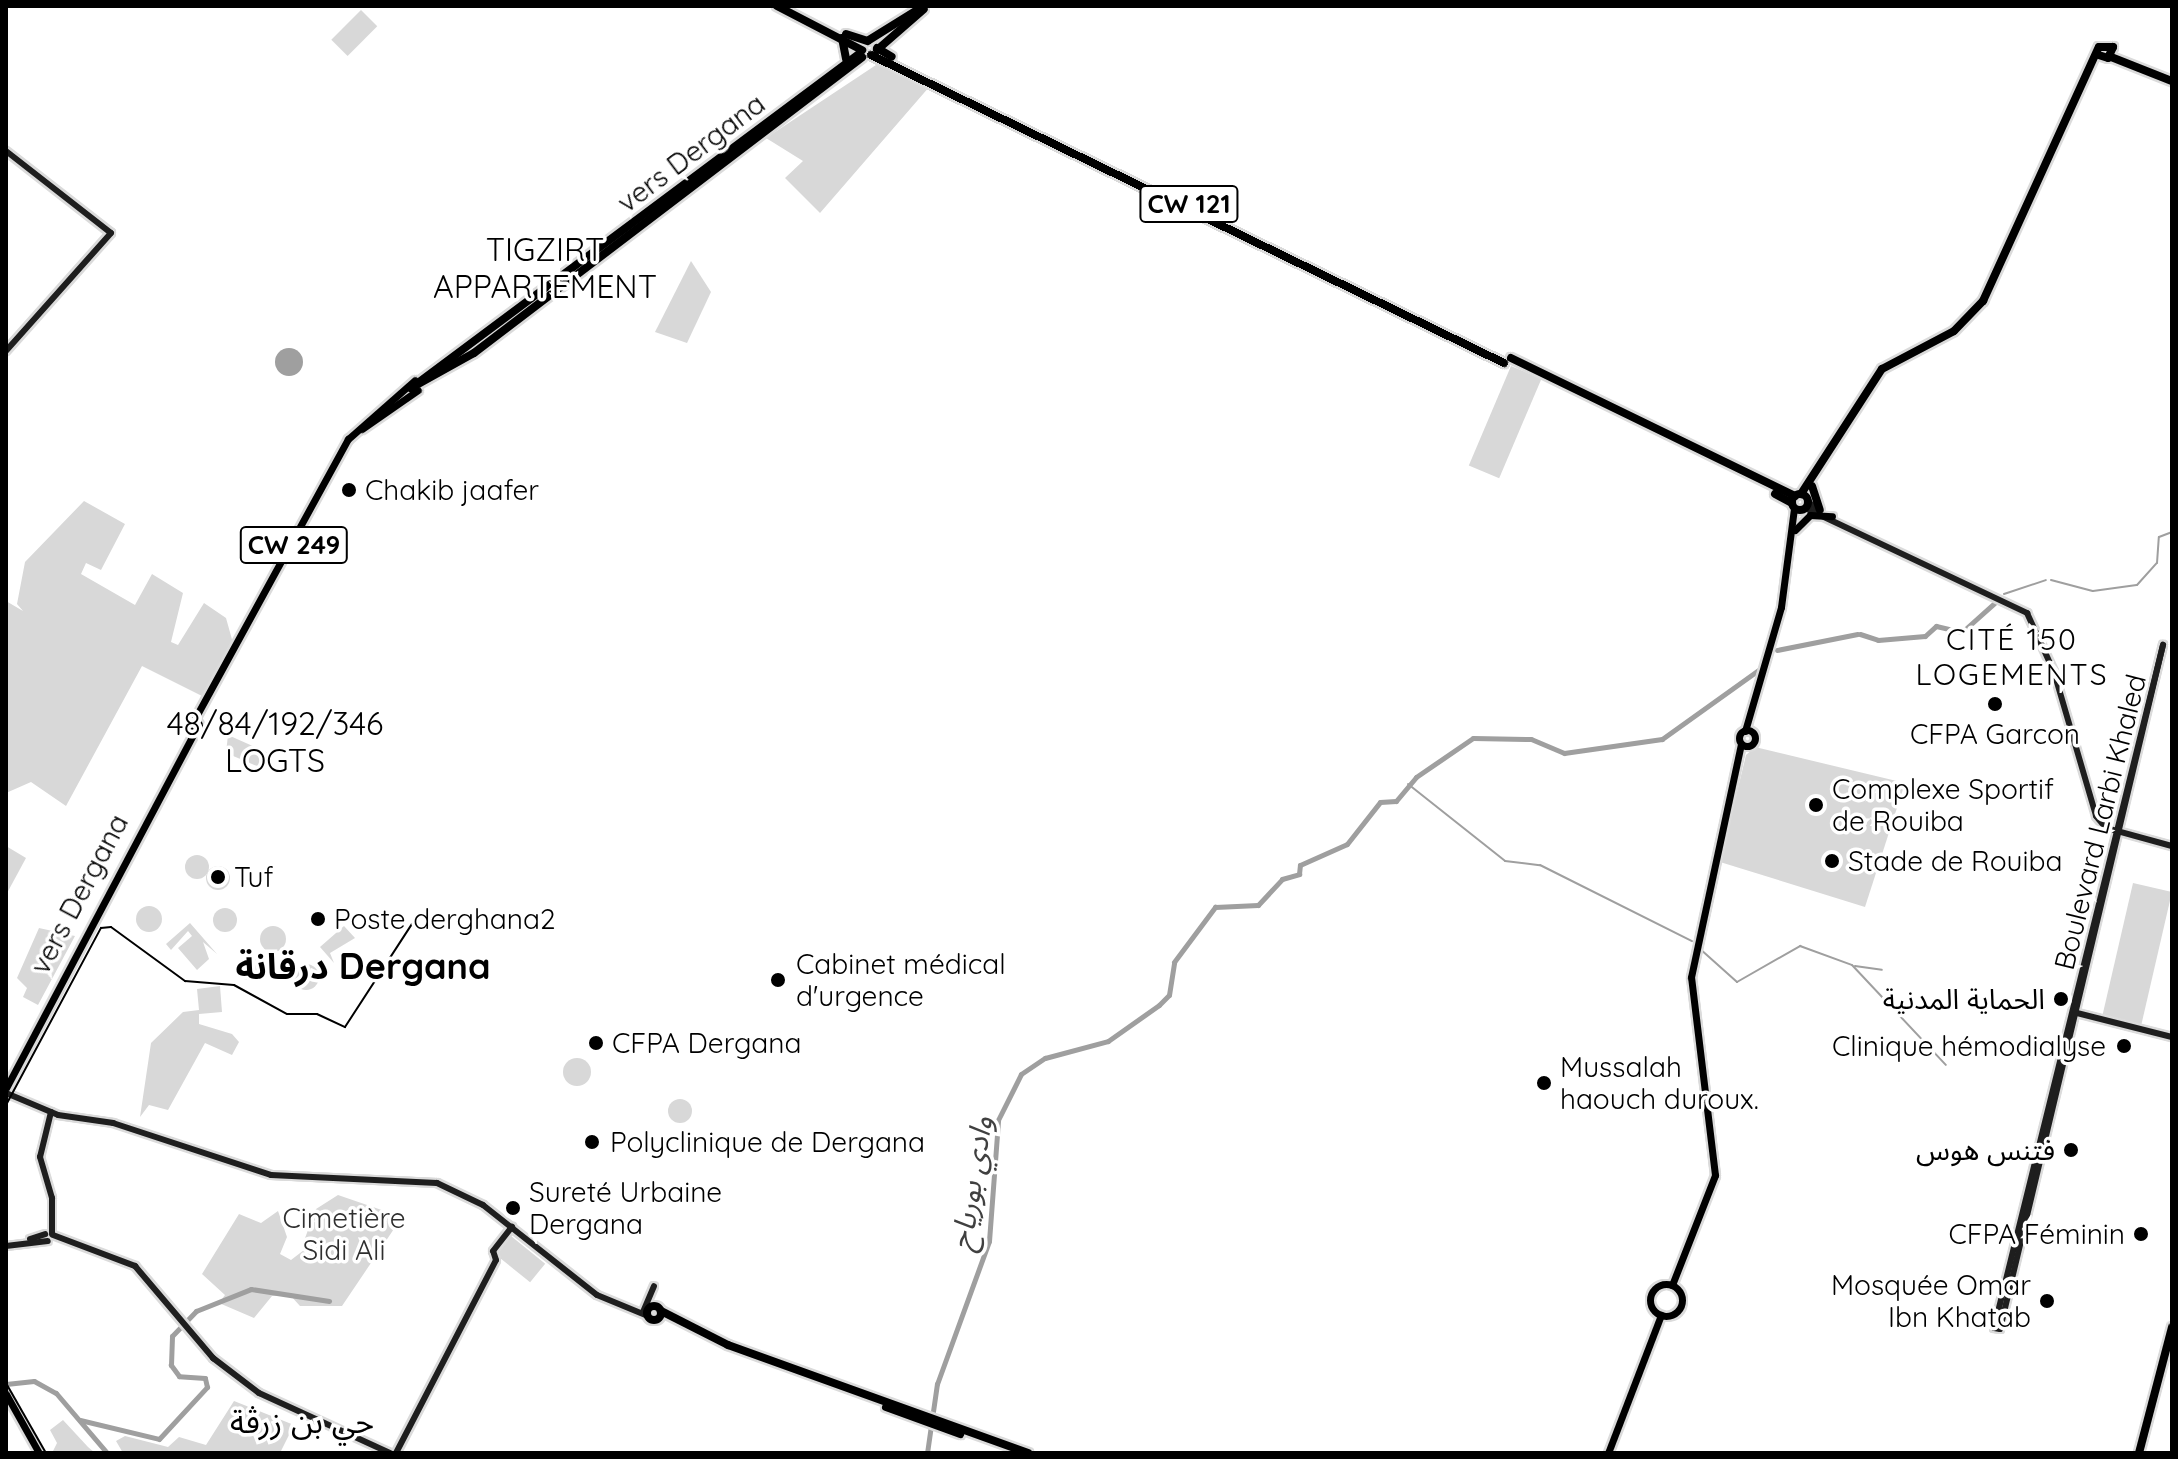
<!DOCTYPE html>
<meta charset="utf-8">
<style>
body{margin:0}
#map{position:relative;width:2178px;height:1459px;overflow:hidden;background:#fff;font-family:Quicksand,"Noto Sans Arabic",sans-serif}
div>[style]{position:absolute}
.green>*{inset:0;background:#d8d8d8;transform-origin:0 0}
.round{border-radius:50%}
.water>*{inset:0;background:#9f9f9f}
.stream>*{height:2px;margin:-1px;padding:0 1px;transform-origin:1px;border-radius:1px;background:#9f9f9f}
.river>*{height:5px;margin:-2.5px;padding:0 2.5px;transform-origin:2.5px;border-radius:2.5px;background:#9f9f9f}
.trunk-tunnel>*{height:8px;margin-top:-4px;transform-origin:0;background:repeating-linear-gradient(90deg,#d9d9d9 0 8px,transparent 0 12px)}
.roads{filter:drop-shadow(2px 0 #dbdbdb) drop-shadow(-2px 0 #dbdbdb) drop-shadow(0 2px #dbdbdb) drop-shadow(0 -2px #dbdbdb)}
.secondary>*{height:6px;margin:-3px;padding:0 3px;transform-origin:3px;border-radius:3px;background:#1e1e1e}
.primary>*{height:7px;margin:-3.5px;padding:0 3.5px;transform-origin:3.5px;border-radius:3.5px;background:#000}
.primary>.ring{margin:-3.5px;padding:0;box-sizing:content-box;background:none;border:7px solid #000;border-radius:50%}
.trunk>*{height:8px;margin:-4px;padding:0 4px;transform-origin:4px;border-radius:4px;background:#000}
.trunk>.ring{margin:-4px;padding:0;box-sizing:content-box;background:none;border:8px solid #000;border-radius:50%}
.tram>*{height:2px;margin:-1px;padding:0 1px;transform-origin:1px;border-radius:1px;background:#000}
.dots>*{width:22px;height:22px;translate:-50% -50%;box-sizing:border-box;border:4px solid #fff;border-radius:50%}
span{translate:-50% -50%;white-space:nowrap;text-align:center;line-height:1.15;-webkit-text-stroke:7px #fff;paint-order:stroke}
.shield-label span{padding:2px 6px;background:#fff;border:2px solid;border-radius:6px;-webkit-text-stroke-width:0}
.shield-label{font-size:26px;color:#000;font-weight:700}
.street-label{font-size:28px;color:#000}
.poi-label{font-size:28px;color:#000}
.left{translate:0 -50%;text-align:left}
.right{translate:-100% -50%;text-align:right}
.park-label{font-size:28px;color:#2f2f2f}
.neighbourhood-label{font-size:30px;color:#000;letter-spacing:2px}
.water-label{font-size:30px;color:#404040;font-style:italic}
.quarter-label{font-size:32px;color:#000}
.district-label{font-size:36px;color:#000;font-weight:700}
.frame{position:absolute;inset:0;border:8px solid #000;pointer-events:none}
</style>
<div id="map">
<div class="green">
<i style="left:361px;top:10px;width:23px;height:42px;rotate:45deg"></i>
<i style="clip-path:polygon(879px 63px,930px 86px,820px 213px,785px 178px,803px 161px,766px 138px)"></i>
<i style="clip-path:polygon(691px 261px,711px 292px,687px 343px,655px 332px)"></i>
<i style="left:1511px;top:366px;width:33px;height:108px;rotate:23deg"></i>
<i style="clip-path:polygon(84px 501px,125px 524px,101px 570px,86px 563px,81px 574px,135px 605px,152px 574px,183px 593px,171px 642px,178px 645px,204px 603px,226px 618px,233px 643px,206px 698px,142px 666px,66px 806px,31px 782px,6px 793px,6px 601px,23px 611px,17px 604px,25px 562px)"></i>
<i style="clip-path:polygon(228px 735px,273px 755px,264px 769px,226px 753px)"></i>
<i style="clip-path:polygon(1755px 747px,1905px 783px,1865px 907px,1720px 862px,1746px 755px)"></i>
<i style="clip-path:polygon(6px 846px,26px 858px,6px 895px)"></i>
<i class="round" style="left:185px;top:855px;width:24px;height:24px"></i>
<i class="round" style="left:206px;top:866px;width:24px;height:24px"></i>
<i style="left:2133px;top:883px;width:40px;height:138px;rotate:13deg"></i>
<i class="round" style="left:136px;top:906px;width:26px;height:26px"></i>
<i class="round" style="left:213px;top:908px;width:24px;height:24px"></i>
<i style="clip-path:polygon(190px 923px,217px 954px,203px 942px,209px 959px,197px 970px,178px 948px,192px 936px,188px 931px,171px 950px,166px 944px)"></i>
<i class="round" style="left:260px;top:926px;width:26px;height:26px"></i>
<i style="clip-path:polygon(344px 926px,355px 938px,330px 953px,334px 963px,320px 947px)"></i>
<i style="clip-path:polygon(39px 928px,75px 936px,38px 1005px,23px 997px,27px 988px,17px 978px)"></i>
<i class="round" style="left:237px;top:956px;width:24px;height:24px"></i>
<i class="round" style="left:293px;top:964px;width:26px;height:26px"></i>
<i style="clip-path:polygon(220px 986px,222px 1012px,199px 1014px,199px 1024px,232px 1034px,239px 1042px,232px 1055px,205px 1043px,168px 1110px,149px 1105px,140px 1117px,151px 1043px,183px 1012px,199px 1010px,197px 989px)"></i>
<i class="round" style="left:563px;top:1058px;width:28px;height:28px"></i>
<i class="round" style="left:668px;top:1099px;width:24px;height:24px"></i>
<i style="clip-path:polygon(338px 1195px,402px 1217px,342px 1306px,300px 1306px,290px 1295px,272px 1296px,254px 1318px,219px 1303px,225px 1295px,202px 1274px,239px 1214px,261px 1223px,278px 1211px,287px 1237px,280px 1254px,291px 1260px,304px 1250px,308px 1259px,302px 1246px,316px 1209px)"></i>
<i style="left:511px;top:1236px;width:44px;height:24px;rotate:39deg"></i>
<i style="clip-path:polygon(234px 1401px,294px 1425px,280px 1453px,123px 1453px,116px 1441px,125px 1436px,168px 1447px,179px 1437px,206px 1445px)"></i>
<i style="clip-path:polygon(63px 1420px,88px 1447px,95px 1453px,52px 1453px,57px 1443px,50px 1430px)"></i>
</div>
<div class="water">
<i class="round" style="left:275px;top:348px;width:28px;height:28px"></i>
</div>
<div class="stream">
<i style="left:2051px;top:580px;width:43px;rotate:14.7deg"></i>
<i style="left:2093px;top:591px;width:44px;rotate:-7.8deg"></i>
<i style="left:2137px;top:585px;width:30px;rotate:-48deg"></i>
<i style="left:2157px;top:563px;width:26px;rotate:-86deg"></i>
<i style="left:2159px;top:537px;width:14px;rotate:-21deg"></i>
<i style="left:2004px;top:594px;width:44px;rotate:-18.4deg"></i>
<i style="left:1408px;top:784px;width:124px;rotate:38.4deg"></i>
<i style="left:1505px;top:861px;width:35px;rotate:7deg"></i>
<i style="left:1540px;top:865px;width:170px;rotate:26.6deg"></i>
<i style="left:1699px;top:948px;width:51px;rotate:41.8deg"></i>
<i style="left:1737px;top:982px;width:73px;rotate:-29.7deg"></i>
<i style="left:1800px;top:946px;width:55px;rotate:20.1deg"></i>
<i style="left:1852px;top:965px;width:137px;rotate:46.8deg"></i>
<i style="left:1855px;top:966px;width:27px;rotate:8deg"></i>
</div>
<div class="river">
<i style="left:1860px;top:634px;width:19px;rotate:18deg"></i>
<i style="left:1878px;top:640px;width:47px;rotate:-4.9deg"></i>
<i style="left:1925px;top:636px;width:15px;rotate:-42deg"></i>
<i style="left:1936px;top:626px;width:27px;rotate:13deg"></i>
<i style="left:1962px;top:632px;width:50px;rotate:-41.7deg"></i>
<i style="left:1777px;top:650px;width:82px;rotate:-11.3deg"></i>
<i style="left:6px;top:1384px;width:28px;rotate:-6deg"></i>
<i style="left:34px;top:1381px;width:25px;rotate:29deg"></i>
<i style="left:56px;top:1393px;width:79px;rotate:49.6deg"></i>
<i style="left:80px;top:1420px;width:81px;rotate:13.5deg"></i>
<i style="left:159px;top:1439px;width:71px;rotate:-47.3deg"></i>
<i style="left:207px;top:1387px;width:9px;rotate:-103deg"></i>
<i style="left:205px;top:1378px;width:26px;rotate:-176deg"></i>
<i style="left:179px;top:1376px;width:14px;rotate:-126deg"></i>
<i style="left:171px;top:1365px;width:29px;rotate:-88deg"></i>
<i style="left:172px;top:1336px;width:35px;rotate:-46deg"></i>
<i style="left:196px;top:1311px;width:59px;rotate:-21.8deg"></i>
<i style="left:251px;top:1289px;width:79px;rotate:8.7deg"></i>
<i style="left:927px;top:1453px;width:70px;rotate:-81.8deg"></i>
<i style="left:937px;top:1384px;width:152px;rotate:-70deg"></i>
<i style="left:989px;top:1241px;width:121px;rotate:-85.7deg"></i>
<i style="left:998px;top:1120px;width:51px;rotate:-63.4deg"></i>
<i style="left:1021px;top:1074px;width:29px;rotate:-34deg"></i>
<i style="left:1045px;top:1058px;width:65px;rotate:-15.1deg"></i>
<i style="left:1108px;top:1041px;width:62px;rotate:-35.2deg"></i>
<i style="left:1159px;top:1005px;width:14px;rotate:-45deg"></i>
<i style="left:1169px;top:995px;width:33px;rotate:-81deg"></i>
<i style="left:1174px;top:962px;width:69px;rotate:-53.3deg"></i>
<i style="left:1215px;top:907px;width:43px;rotate:-2.7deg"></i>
<i style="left:1258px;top:905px;width:35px;rotate:-47deg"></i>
<i style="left:1282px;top:879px;width:18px;rotate:-16deg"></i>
<i style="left:1299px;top:874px;width:9px;rotate:-84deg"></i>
<i style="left:1300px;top:865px;width:51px;rotate:-24.1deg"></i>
<i style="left:1347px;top:844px;width:53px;rotate:-51.8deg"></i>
<i style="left:1380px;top:802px;width:16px;rotate:-4deg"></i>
<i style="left:1396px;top:801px;width:31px;rotate:-50deg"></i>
<i style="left:1416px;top:777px;width:69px;rotate:-34.4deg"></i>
<i style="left:1473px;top:738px;width:58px;rotate:1deg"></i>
<i style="left:1531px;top:739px;width:36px;rotate:23deg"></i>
<i style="left:1564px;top:753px;width:99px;rotate:-8.1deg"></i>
<i style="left:1662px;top:739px;width:122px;rotate:-35.6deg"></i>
</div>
<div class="trunk-tunnel">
<i style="left:860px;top:53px;width:23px;rotate:-38deg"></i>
</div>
<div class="roads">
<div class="secondary">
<i style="left:6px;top:151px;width:133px;rotate:38deg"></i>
<i style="left:111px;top:233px;width:158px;rotate:131.7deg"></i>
<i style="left:1808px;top:502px;width:14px;rotate:36deg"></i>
<i style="left:1805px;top:508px;width:246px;rotate:25.3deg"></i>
<i style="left:2027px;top:613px;width:65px;rotate:65.4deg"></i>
<i style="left:2054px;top:672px;width:150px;rotate:73.7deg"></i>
<i style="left:2096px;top:816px;width:16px;rotate:50deg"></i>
<i style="left:2106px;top:828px;width:68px;rotate:15.3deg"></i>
<i style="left:2073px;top:1012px;width:102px;rotate:14.2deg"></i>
<i style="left:6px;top:1093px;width:56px;rotate:22.9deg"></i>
<i style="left:58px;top:1115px;width:56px;rotate:8.3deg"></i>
<i style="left:113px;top:1123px;width:166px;rotate:18.2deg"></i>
<i style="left:271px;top:1175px;width:166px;rotate:2.8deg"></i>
<i style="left:437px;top:1183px;width:51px;rotate:25.6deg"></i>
<i style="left:483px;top:1205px;width:145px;rotate:38.3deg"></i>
<i style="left:597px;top:1295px;width:55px;rotate:22.4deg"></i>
<i style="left:51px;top:1112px;width:46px;rotate:103.7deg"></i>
<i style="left:40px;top:1157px;width:43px;rotate:73.7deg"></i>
<i style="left:52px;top:1198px;width:36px;rotate:90deg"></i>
<i style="left:53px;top:1235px;width:88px;rotate:20.7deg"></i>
<i style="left:135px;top:1266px;width:121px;rotate:49.7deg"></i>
<i style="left:213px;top:1358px;width:58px;rotate:37.3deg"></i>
<i style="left:259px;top:1393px;width:144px;rotate:24.6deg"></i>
<i style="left:30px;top:1239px;width:16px;rotate:-18deg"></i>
<i style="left:6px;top:1246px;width:42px;rotate:-6.8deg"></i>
<i style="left:643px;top:1312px;width:28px;rotate:-67deg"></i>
<i style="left:2000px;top:1329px;width:6px;rotate:-171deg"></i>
<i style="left:1994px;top:1328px;width:704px;rotate:-76.1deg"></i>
<i style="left:2000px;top:1329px;width:703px;rotate:-76.6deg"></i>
<i style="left:396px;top:1453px;width:217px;rotate:-62.6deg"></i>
<i style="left:496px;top:1260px;width:9px;rotate:-108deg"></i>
<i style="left:493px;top:1251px;width:31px;rotate:-52deg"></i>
</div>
<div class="primary">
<i style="left:362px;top:429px;width:68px;rotate:-34.9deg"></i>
<i style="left:1795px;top:530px;width:21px;rotate:-45deg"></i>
<i style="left:1810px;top:515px;width:22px;rotate:3deg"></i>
<i class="ring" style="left:190.5px;top:721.5px;width:2px;height:2px"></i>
<i style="left:193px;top:722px;width:323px;rotate:-61.3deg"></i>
<i style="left:348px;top:439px;width:89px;rotate:-41.4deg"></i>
<i class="ring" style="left:1739px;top:730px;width:9px;height:9px"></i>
<i style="left:1745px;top:731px;width:129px;rotate:-73.8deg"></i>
<i style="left:1781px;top:607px;width:100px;rotate:-82.5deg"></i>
<i style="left:6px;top:1088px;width:404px;rotate:-62.1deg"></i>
<i class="ring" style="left:1650px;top:1284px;width:25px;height:25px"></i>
<i style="left:1672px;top:1285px;width:118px;rotate:-68.6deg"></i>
<i style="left:1715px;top:1175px;width:199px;rotate:-96.9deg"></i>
<i style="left:1691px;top:977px;width:238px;rotate:-77.9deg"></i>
<i style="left:6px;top:1394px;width:68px;rotate:60.8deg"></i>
<i style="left:1608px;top:1453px;width:148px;rotate:-69deg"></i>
</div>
<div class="trunk">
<i style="left:777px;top:6px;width:96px;rotate:27.4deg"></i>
<i style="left:846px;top:34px;width:23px;rotate:18deg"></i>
<i style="left:842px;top:38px;width:21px;rotate:79deg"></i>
<i style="left:869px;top:40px;width:57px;rotate:-32deg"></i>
<i style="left:877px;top:48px;width:17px;rotate:31deg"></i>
<i style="left:877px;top:50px;width:62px;rotate:-41.1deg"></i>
<i style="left:859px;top:54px;width:559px;rotate:143.29deg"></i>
<i style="left:411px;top:388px;width:72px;rotate:-29.1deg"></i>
<i style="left:474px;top:353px;width:488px;rotate:-37.3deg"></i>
<i style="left:871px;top:55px;width:704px;rotate:25.95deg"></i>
<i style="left:2111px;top:57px;width:66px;rotate:21.5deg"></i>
<i style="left:1511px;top:358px;width:316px;rotate:25.9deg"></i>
<i style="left:1812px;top:486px;width:25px;rotate:72deg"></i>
<i class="ring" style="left:1792px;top:494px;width:8px;height:8px"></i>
<i style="left:1775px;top:494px;width:19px;rotate:28deg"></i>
<i style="left:1801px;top:494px;width:149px;rotate:-57.1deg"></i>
<i style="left:1882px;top:369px;width:81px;rotate:-27.8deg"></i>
<i style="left:1954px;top:331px;width:42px;rotate:-46deg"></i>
<i style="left:1983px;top:301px;width:279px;rotate:-65.5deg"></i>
<i style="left:2099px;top:47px;width:14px"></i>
<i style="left:2113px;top:47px;width:12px;rotate:114deg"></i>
<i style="left:2108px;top:58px;width:9px;rotate:-162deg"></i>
<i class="ring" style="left:647px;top:1306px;width:6px;height:6px"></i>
<i style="left:661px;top:1311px;width:75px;rotate:26.9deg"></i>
<i style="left:728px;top:1345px;width:319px;rotate:19.8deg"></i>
<i style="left:886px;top:1407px;width:79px;rotate:20deg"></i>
<i style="left:2139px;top:1453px;width:130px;rotate:-75.3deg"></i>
</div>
</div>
<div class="tram">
<i style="left:6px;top:1105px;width:201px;rotate:-61.8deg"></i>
<i style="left:101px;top:928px;width:10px;rotate:-6deg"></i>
<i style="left:111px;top:927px;width:92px;rotate:36.1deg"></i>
<i style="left:185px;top:981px;width:49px;rotate:4.7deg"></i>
<i style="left:234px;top:985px;width:60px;rotate:28.7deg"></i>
<i style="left:287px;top:1014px;width:30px"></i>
<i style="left:317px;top:1014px;width:31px;rotate:25deg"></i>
<i style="left:345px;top:1027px;width:123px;rotate:-57deg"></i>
<i style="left:6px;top:1149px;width:25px;rotate:90deg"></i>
<i style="left:6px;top:1383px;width:81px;rotate:60.3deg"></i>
</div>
<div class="dots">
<i style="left:349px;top:490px;background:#000"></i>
<i style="left:1995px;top:704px;background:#000"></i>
<i style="left:1816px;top:805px;background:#000"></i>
<i style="left:1832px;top:861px;background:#000"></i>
<i style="left:218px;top:877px;background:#000"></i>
<i style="left:318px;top:919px;background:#000"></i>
<i style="left:778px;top:980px;background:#000"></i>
<i style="left:2061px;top:999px;background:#000"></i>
<i style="left:596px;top:1043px;background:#000"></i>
<i style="left:2124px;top:1046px;background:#000"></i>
<i style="left:1544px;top:1083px;background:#000"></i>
<i style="left:592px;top:1142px;background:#000"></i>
<i style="left:2071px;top:1150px;background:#000"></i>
<i style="left:513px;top:1208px;background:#000"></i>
<i style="left:2141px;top:1234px;background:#000"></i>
<i style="left:2047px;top:1301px;background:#000"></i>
</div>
<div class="shield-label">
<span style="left:1189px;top:204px">CW 121</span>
<span style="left:294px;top:545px">CW 249</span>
</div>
<div class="street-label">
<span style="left:691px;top:153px;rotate:-37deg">vers Dergana</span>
<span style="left:2100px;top:822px;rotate:-76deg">Boulevard Larbi Khaled</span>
<span style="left:79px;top:894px;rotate:-62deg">vers Dergana</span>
</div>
<div class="poi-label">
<span class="left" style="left:365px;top:490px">Chakib jaafer</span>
<span style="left:1995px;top:734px">CFPA Garcon</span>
<span class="left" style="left:1832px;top:805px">Complexe Sportif<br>de Rouiba</span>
<span class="left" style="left:1848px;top:861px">Stade de Rouiba</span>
<span class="left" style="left:234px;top:877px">Tuf</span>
<span class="left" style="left:334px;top:919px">Poste derghana2</span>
<span class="left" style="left:796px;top:980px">Cabinet médical<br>d'urgence</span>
<span class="right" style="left:2045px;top:999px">الحماية المدنية</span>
<span class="left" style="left:612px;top:1043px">CFPA Dergana</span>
<span class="right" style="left:2106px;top:1046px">Clinique hémodialyse</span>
<span class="left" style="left:1560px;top:1083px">Mussalah<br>haouch duroux.</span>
<span class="left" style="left:610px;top:1142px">Polyclinique de Dergana</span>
<span class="right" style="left:2055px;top:1150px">فتنس هوس</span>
<span class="left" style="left:529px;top:1208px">Sureté Urbaine<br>Dergana</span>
<span class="right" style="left:2125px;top:1234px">CFPA Féminin</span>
<span class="right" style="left:2031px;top:1301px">Mosquée Omar<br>Ibn Khatab</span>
</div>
<div class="park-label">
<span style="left:344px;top:1234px">Cimetière<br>Sidi Ali</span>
</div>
<div class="neighbourhood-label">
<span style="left:2012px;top:656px">CITÉ 150<br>LOGEMENTS</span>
</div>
<div class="water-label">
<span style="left:971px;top:1183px;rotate:-81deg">وادي بورياح</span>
</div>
<div class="quarter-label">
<span style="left:545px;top:268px">TIGZIRT<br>APPARTEMENT</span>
<span style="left:275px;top:742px">48/84/192/346<br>LOGTS</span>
<span style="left:302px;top:1421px">حي بن زرڤة</span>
</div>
<div class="district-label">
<span style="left:363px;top:966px">درقانة Dergana</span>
</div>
<div class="frame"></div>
</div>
